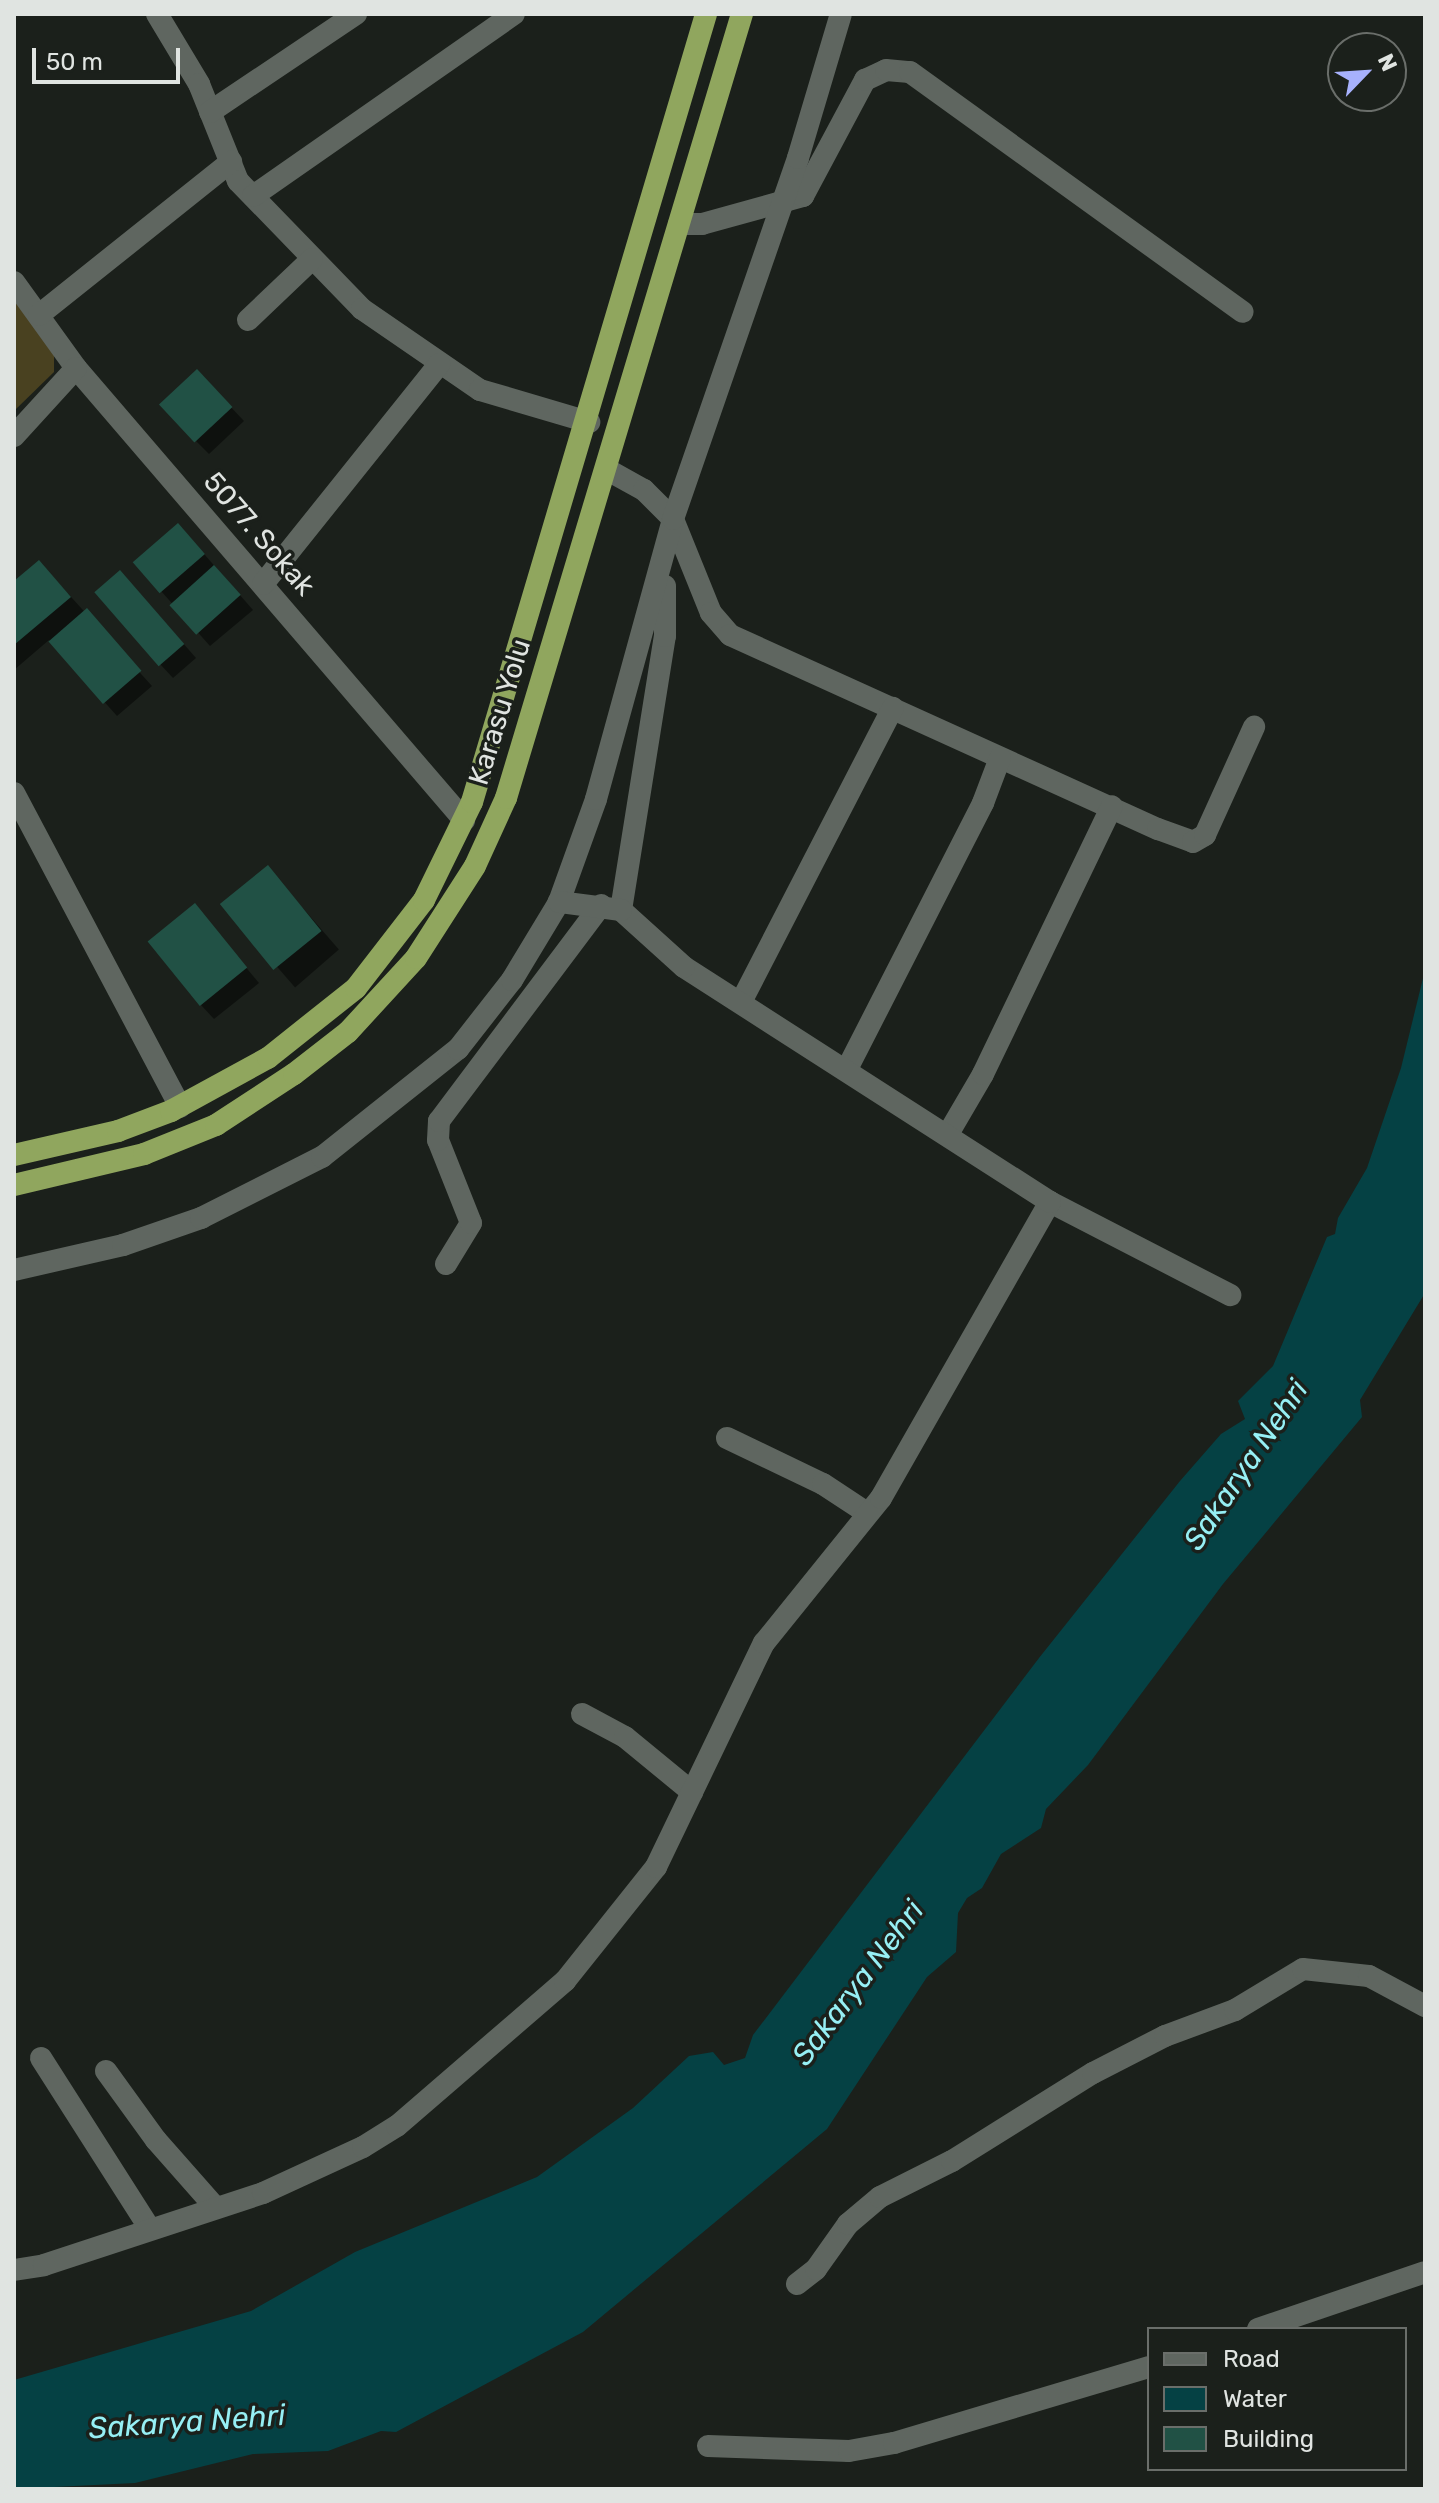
<!DOCTYPE html>
<style>
body{margin:0}
#map{position:relative;width:1439px;height:2503px;overflow:hidden;background:#1b201b;font-family:Rubik,sans-serif}
div>[style]{position:absolute}
.green>*{inset:0;background:#494120}
.water>*{inset:0;background:#054144}
.shadow>*{inset:0;background:#0007;transform-origin:0 0}
.building>*{inset:0;background:#215145;transform-origin:0 0}
.minor>*{height:22px;margin:-11px;padding:0 11px;transform-origin:11px;border-radius:11px;background:#5f6660}
.trunk>*{height:22px;margin:-11px;padding:0 11px;transform-origin:11px;border-radius:11px;background:#90a65e}
span{translate:-50% -50%;white-space:nowrap;text-align:center;line-height:1.15;-webkit-text-stroke:7px #1b201b;paint-order:stroke}
.street-label{font-size:28px;color:#e0e4e1}
.water-label{font-size:30px;color:#96eff4;font-style:italic}
.frame{position:absolute;inset:0;border:16px solid #e0e4e1;pointer-events:none}
.legend{position:absolute;left:1147px;top:2327px;width:260px;height:144px;box-sizing:border-box;background:#1b201b;border:2px solid #6a6e6a;margin:0;padding:10px 14px;list-style:none;font-size:24px;color:#e0e4e1}
.legend li{display:flex;align-items:center;gap:16px;height:40px}
.legend b{width:40px;border:2px solid #6a6e6a}
.north{position:absolute;left:1327px;top:32px;width:80px;height:80px;box-sizing:border-box;background:#1b201b;border:2px solid #6a6e6a;border-radius:50%;rotate:65deg;font-size:22px;font-weight:700;line-height:32px;text-align:center;color:#e0e4e1}
.north::after{content:'';display:block;margin:auto;width:28px;height:36px;background:#a7b1fc;clip-path:polygon(50% 0,100% 100%,50% 72%,0 100%)}
.scale{position:absolute;left:32px;top:48px;width:148px;height:36px;box-sizing:border-box;border:4px solid #e0e4e1;border-top:0;padding-left:10px;font-size:24px;line-height:28px;white-space:nowrap;color:#e0e4e1;-webkit-text-stroke:6px #1b201b;paint-order:stroke}
</style>
<div id="map">
<div class="green">
<i style="clip-path:polygon(14px 298px,54px 351px,54px 372px,14px 411px)"></i>
</div>
<div class="water">
<i style="clip-path:polygon(1425px 970px,1425px 1293px,1360px 1400px,1362px 1417px,1223px 1584px,1088px 1765px,1046px 1809px,1041px 1828px,1001px 1854px,982px 1888px,967px 1898px,958px 1913px,956px 1952px,927px 1977px,827px 2129px,583px 2332px,396px 2432px,381px 2431px,328px 2451px,253px 2454px,135px 2483px,14px 2489px,14px 2380px,251px 2311px,355px 2252px,537px 2177px,633px 2108px,689px 2056px,713px 2052px,724px 2065px,745px 2058px,753px 2035px,1039px 1658px,1180px 1481px,1221px 1434px,1245px 1419px,1238px 1401px,1273px 1366px,1327px 1237px,1335px 1234px,1338px 1218px,1367px 1168px,1401px 1068px)"></i>
</div>
<div class="shadow">
<i style="clip-path:polygon(210px 385px,244px 421px,209px 454px,196px 441px)"></i>
<i style="clip-path:polygon(191px 539px,253px 610px,210px 646px,161px 591px)"></i>
<i style="clip-path:polygon(52px 576px,152px 686px,117px 716px,49px 640px,14px 670px,14px 584px)"></i>
<i style="clip-path:polygon(133px 586px,196px 658px,173px 678px,160px 664px)"></i>
<i style="left:268px;top:868px;width:108px;height:58px;rotate:49deg"></i>
<i style="clip-path:polygon(195px 906px,259px 983px,214px 1019px,201px 1005px)"></i>
</div>
<div class="building">
<i style="left:197px;top:369px;width:52px;height:52px;rotate:47deg"></i>
<i style="left:178px;top:523px;width:41px;height:60px;rotate:49deg"></i>
<i style="clip-path:polygon(39px 560px,71px 597px,14px 645px,14px 581px)"></i>
<i style="left:214px;top:565px;width:40px;height:60px;rotate:48deg"></i>
<i style="left:120px;top:570px;width:98px;height:34px;rotate:49deg"></i>
<i style="left:87px;top:608px;width:83px;height:51px;rotate:49deg"></i>
<i style="left:268px;top:865px;width:85px;height:62px;rotate:51deg"></i>
<i style="left:195px;top:903px;width:83px;height:61px;rotate:51deg"></i>
</div>
<div class="minor">
<i style="left:157px;top:14px;width:82px;rotate:59deg"></i>
<i style="left:199px;top:84px;width:105px;rotate:68.1deg"></i>
<i style="left:238px;top:181px;width:178px;rotate:45.9deg"></i>
<i style="left:362px;top:309px;width:143px;rotate:34.5deg"></i>
<i style="left:480px;top:390px;width:114px;rotate:16.4deg"></i>
<i style="left:210px;top:112px;width:176px;rotate:-33.9deg"></i>
<i style="left:253px;top:196px;width:318px;rotate:-34.9deg"></i>
<i style="left:679px;top:224px;width:23px"></i>
<i style="left:702px;top:224px;width:105px;rotate:-15.5deg"></i>
<i style="left:803px;top:196px;width:132px;rotate:-61.9deg"></i>
<i style="left:865px;top:80px;width:23px;rotate:-25deg"></i>
<i style="left:886px;top:70px;width:24px;rotate:5deg"></i>
<i style="left:910px;top:72px;width:410px;rotate:35.8deg"></i>
<i style="left:14px;top:282px;width:106px;rotate:54.2deg"></i>
<i style="left:76px;top:368px;width:596px;rotate:49.36deg"></i>
<i style="left:39px;top:315px;width:246px;rotate:-38.6deg"></i>
<i style="left:248px;top:320px;width:88px;rotate:-43.6deg"></i>
<i style="left:14px;top:436px;width:92px;rotate:-47.6deg"></i>
<i style="left:606px;top:469px;width:43px;rotate:28.9deg"></i>
<i style="left:644px;top:490px;width:41px;rotate:45deg"></i>
<i style="left:673px;top:519px;width:101px;rotate:68deg"></i>
<i style="left:711px;top:613px;width:29px;rotate:49deg"></i>
<i style="left:730px;top:635px;width:470px;rotate:24.4deg"></i>
<i style="left:1158px;top:829px;width:37px;rotate:20deg"></i>
<i style="left:1193px;top:842px;width:14px;rotate:-30deg"></i>
<i style="left:1205px;top:835px;width:119px;rotate:-65.6deg"></i>
<i style="left:263px;top:584px;width:282px;rotate:-51.3deg"></i>
<i style="left:14px;top:793px;width:355px;rotate:62.1deg"></i>
<i style="left:621px;top:910px;width:278px;rotate:-80.9deg"></i>
<i style="left:665px;top:636px;width:50px;rotate:-90deg"></i>
<i style="left:741px;top:1002px;width:331px;rotate:-62.7deg"></i>
<i style="left:847px;top:1069px;width:299px;rotate:-62.9deg"></i>
<i style="left:983px;top:803px;width:48px;rotate:-69.3deg"></i>
<i style="left:948px;top:1134px;width:69px;rotate:-59.7deg"></i>
<i style="left:983px;top:1074px;width:297px;rotate:-64.3deg"></i>
<i style="left:1050px;top:1202px;width:203px;rotate:27.3deg"></i>
<i style="left:446px;top:1264px;width:48px;rotate:-58.6deg"></i>
<i style="left:471px;top:1223px;width:89px;rotate:-111.7deg"></i>
<i style="left:438px;top:1140px;width:19px;rotate:-87deg"></i>
<i style="left:439px;top:1121px;width:270px;rotate:-53.1deg"></i>
<i style="left:14px;top:1270px;width:112px;rotate:-12.9deg"></i>
<i style="left:123px;top:1245px;width:83px;rotate:-19.1deg"></i>
<i style="left:201px;top:1218px;width:136px;rotate:-26.8deg"></i>
<i style="left:322px;top:1157px;width:174px;rotate:-38.5deg"></i>
<i style="left:458px;top:1049px;width:88px;rotate:-52deg"></i>
<i style="left:512px;top:980px;width:91px;rotate:-58.9deg"></i>
<i style="left:559px;top:902px;width:109px;rotate:-70.2deg"></i>
<i style="left:596px;top:799px;width:290px;rotate:-74.6deg"></i>
<i style="left:673px;top:519px;width:382px;rotate:-70.9deg"></i>
<i style="left:798px;top:158px;width:150px;rotate:-73.4deg"></i>
<i style="left:727px;top:1438px;width:106px;rotate:25.6deg"></i>
<i style="left:823px;top:1484px;width:53px;rotate:33.4deg"></i>
<i style="left:582px;top:1714px;width:49px;rotate:28.1deg"></i>
<i style="left:625px;top:1737px;width:87px;rotate:39.4deg"></i>
<i style="left:41px;top:2058px;width:203px;rotate:57.5deg"></i>
<i style="left:106px;top:2071px;width:85px;rotate:54.1deg"></i>
<i style="left:156px;top:2140px;width:89px;rotate:48.6deg"></i>
<i style="left:14px;top:2270px;width:30px;rotate:-9deg"></i>
<i style="left:44px;top:2265px;width:231px;rotate:-18.2deg"></i>
<i style="left:263px;top:2193px;width:110px;rotate:-24.7deg"></i>
<i style="left:363px;top:2147px;width:40px;rotate:-32deg"></i>
<i style="left:397px;top:2126px;width:222px;rotate:-40.8deg"></i>
<i style="left:565px;top:1981px;width:146px;rotate:-51.4deg"></i>
<i style="left:656px;top:1867px;width:249px;rotate:-64.3deg"></i>
<i style="left:764px;top:1643px;width:186px;rotate:-51.1deg"></i>
<i style="left:881px;top:1498px;width:341px;rotate:-60.3deg"></i>
<i style="left:1050px;top:1202px;width:435px;rotate:-147.3deg"></i>
<i style="left:684px;top:967px;width:85px;rotate:-137.9deg"></i>
<i style="left:621px;top:910px;width:63px;rotate:-172.6deg"></i>
<i style="left:797px;top:2284px;width:24px;rotate:-38deg"></i>
<i style="left:816px;top:2269px;width:55px;rotate:-54.6deg"></i>
<i style="left:848px;top:2224px;width:42px;rotate:-40.2deg"></i>
<i style="left:880px;top:2197px;width:80px;rotate:-26.6deg"></i>
<i style="left:952px;top:2161px;width:166px;rotate:-32deg"></i>
<i style="left:1093px;top:2073px;width:81px;rotate:-27.2deg"></i>
<i style="left:1165px;top:2036px;width:75px;rotate:-20.4deg"></i>
<i style="left:1235px;top:2010px;width:79px;rotate:-31.1deg"></i>
<i style="left:1303px;top:1969px;width:66px;rotate:6.1deg"></i>
<i style="left:1369px;top:1976px;width:64px;rotate:28.2deg"></i>
<i style="left:1258px;top:2329px;width:176px;rotate:-18.8deg"></i>
<i style="left:708px;top:2446px;width:141px;rotate:2deg"></i>
<i style="left:849px;top:2451px;width:46px;rotate:-10.1deg"></i>
<i style="left:894px;top:2443px;width:266px;rotate:-16.6deg"></i>
</div>
<div class="trunk">
<i style="left:14px;top:1155px;width:107px;rotate:-13deg"></i>
<i style="left:118px;top:1131px;width:57px;rotate:-20.7deg"></i>
<i style="left:171px;top:1111px;width:111px;rotate:-28.7deg"></i>
<i style="left:268px;top:1058px;width:112px;rotate:-38.5deg"></i>
<i style="left:356px;top:988px;width:111px;rotate:-52.3deg"></i>
<i style="left:424px;top:900px;width:109px;rotate:-63.9deg"></i>
<i style="left:472px;top:802px;width:822px;rotate:-73.46deg"></i>
<i style="left:14px;top:1185px;width:134px;rotate:-13.4deg"></i>
<i style="left:144px;top:1154px;width:78px;rotate:-21.9deg"></i>
<i style="left:216px;top:1125px;width:93px;rotate:-33.2deg"></i>
<i style="left:294px;top:1074px;width:68px;rotate:-37.9deg"></i>
<i style="left:348px;top:1032px;width:100px;rotate:-47.4deg"></i>
<i style="left:416px;top:958px;width:109px;rotate:-57.3deg"></i>
<i style="left:475px;top:866px;width:75px;rotate:-65.5deg"></i>
<i style="left:506px;top:798px;width:819px;rotate:-73.25deg"></i>
</div>
<div class="street-label">
<span style="left:259px;top:534px;rotate:49deg">5077. Sokak</span>
<span style="left:500px;top:712px;rotate:-73deg">Karasu Yolu</span>
</div>
<div class="water-label">
<span style="left:1246px;top:1465px;rotate:-56deg">Sakarya Nehri</span>
<span style="left:858px;top:1983px;rotate:-53deg">Sakarya Nehri</span>
<span style="left:187px;top:2422px;rotate:-4deg">Sakarya Nehri</span>
</div>
<div class="frame"></div>
<ul class="legend">
<li><b style="height:10px;background:#5f6660"></b>Road</li>
<li><b style="height:22px;background:#054144"></b>Water</li>
<li><b style="height:22px;background:#215145"></b>Building</li>
</ul>
<div class="north">N</div>
<div class="scale">50 m</div>
</div>
